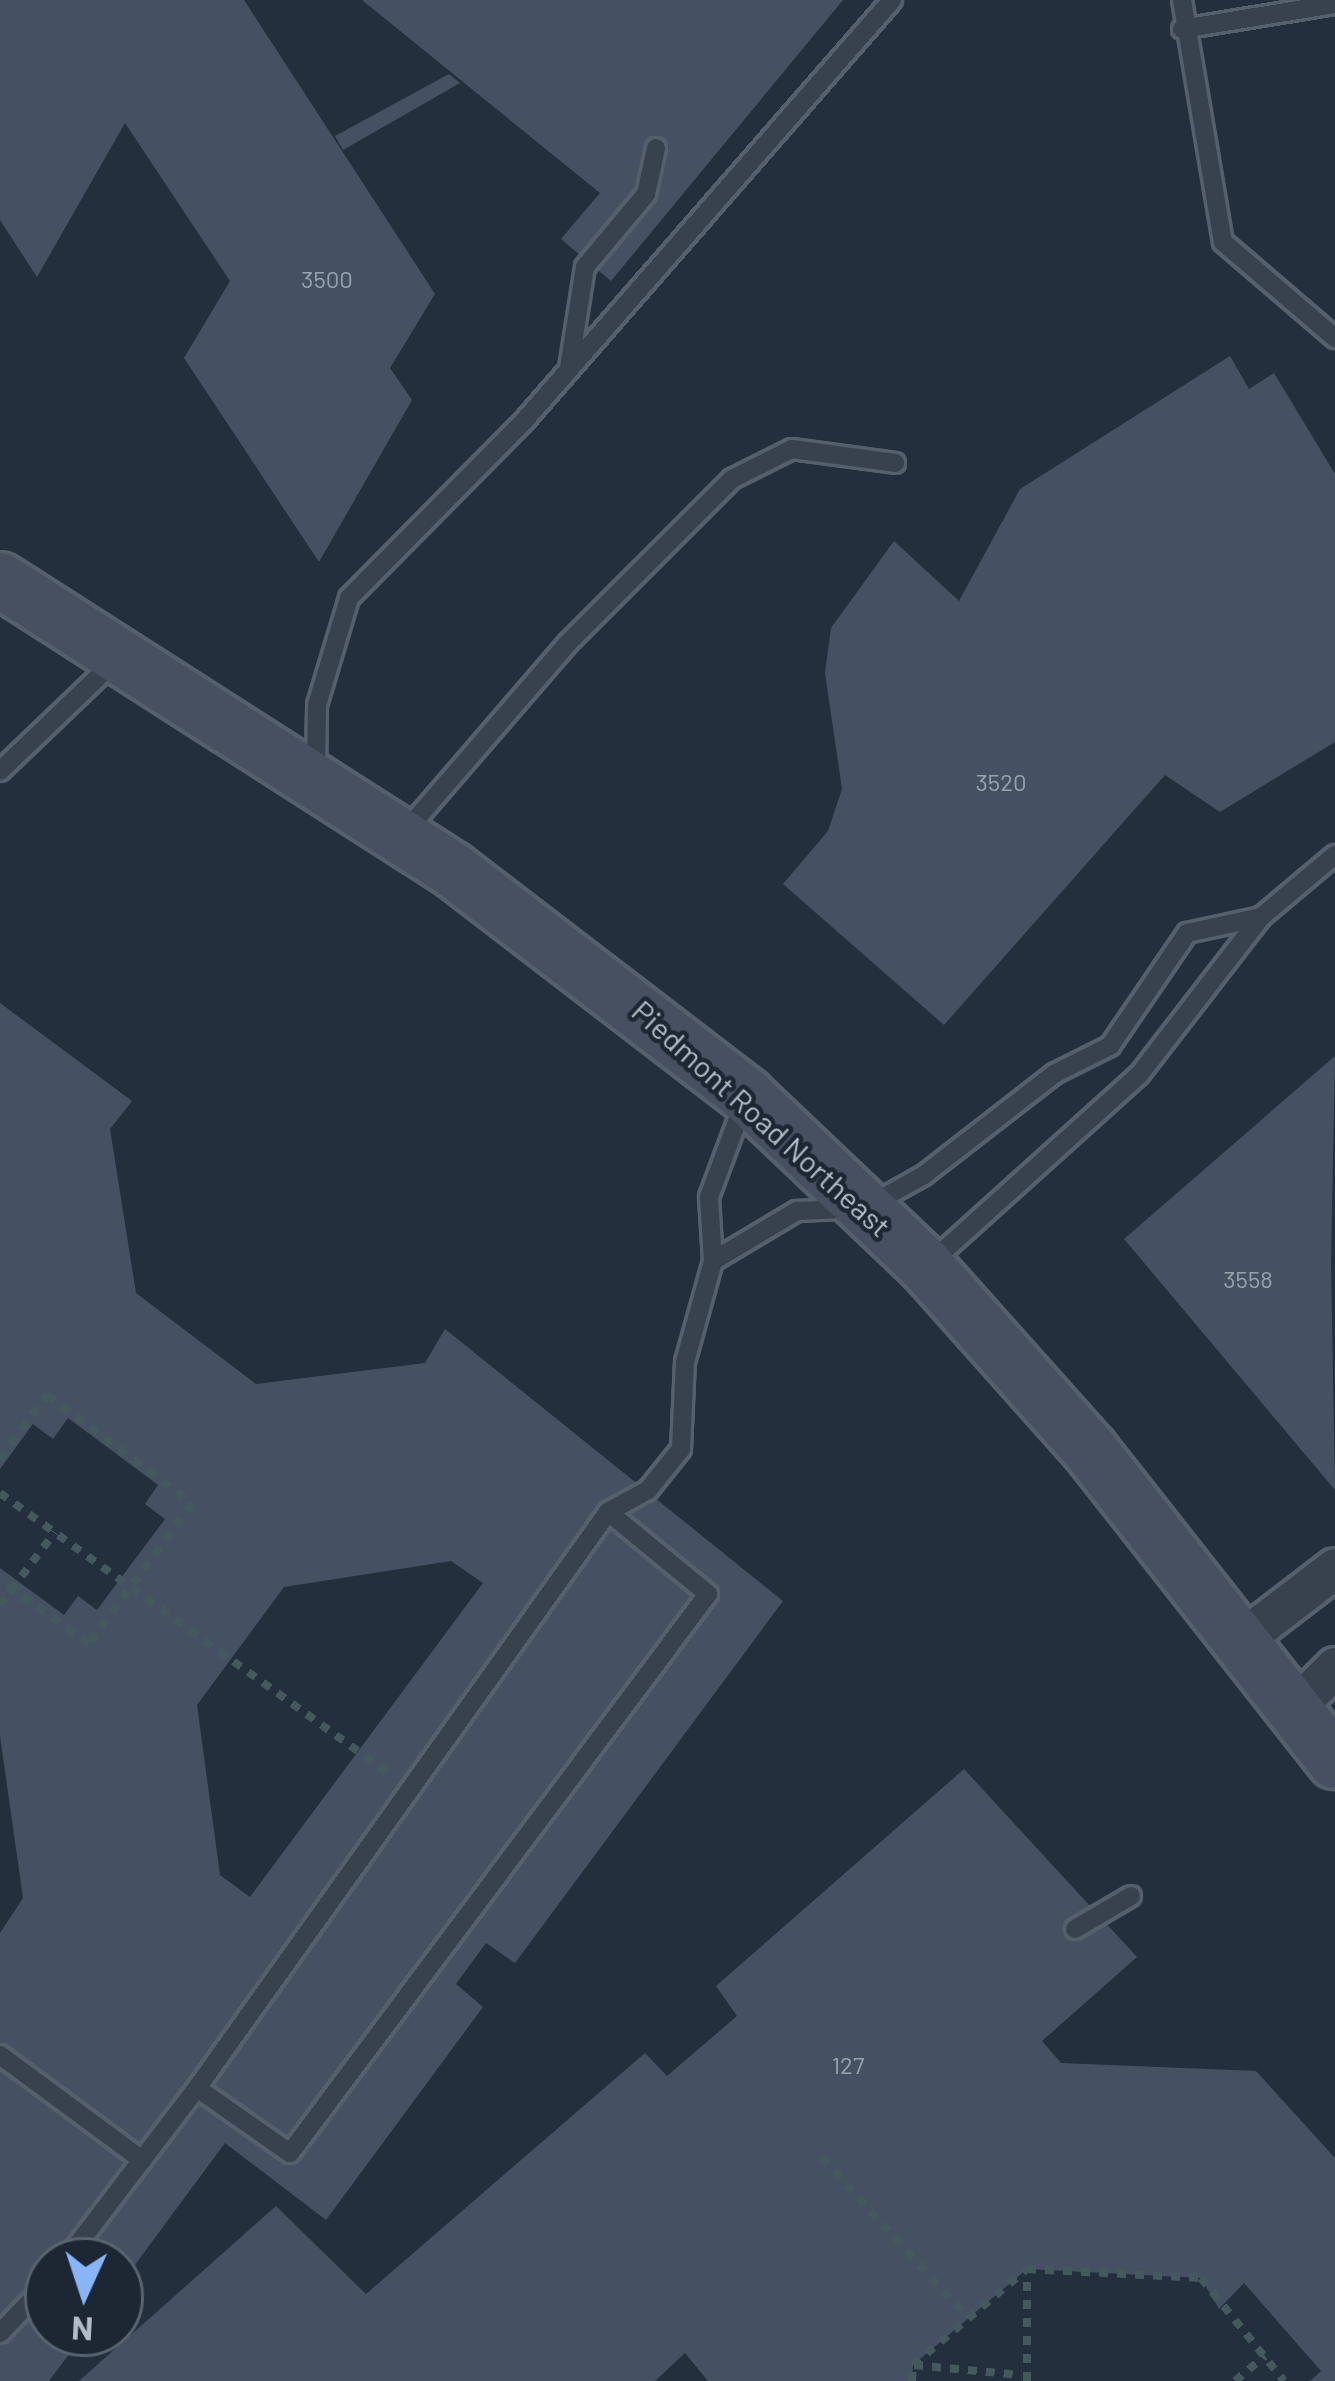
<!DOCTYPE html>
<style>
body{margin:0}
#map{position:relative;width:1335px;height:2381px;overflow:hidden;background:#242f3e;font-family:Barlow,sans-serif}
div>[style]{position:absolute}
.building>*{inset:0;background:#455162}
.path>*{height:8px;margin-top:-4px;transform-origin:0;background:repeating-linear-gradient(90deg,#44595c 0 9px,transparent 0 18px)}
.roads{filter:drop-shadow(3px 0 #565f6c) drop-shadow(-3px 0 #565f6c) drop-shadow(0 3px #565f6c) drop-shadow(0 -3px #565f6c)}
.service>*{height:18px;margin:-9px;padding:0 9px;transform-origin:9px;border-radius:9px;background:#38414e}
.minor>*{height:39px;margin:-19.5px;padding:0 19.5px;transform-origin:19.5px;border-radius:19.5px;background:#38414e}
.secondary>*{height:54px;margin:-27px;padding:0 27px;transform-origin:27px;border-radius:27px;background:#465061}
span{translate:-50% -50%;white-space:nowrap;text-align:center;line-height:1.15;-webkit-text-stroke:9px #1d2633;paint-order:stroke}
.number-label{font-size:24px;color:#98a1af}
.number-label span{-webkit-text-stroke-width:0}
.street-label{font-size:30px;color:#b4bcc9}
.north{position:absolute;left:24px;top:2237px;width:120px;height:120px;box-sizing:border-box;background:#1d2633;border:3px solid #59626f;border-radius:50%;rotate:183deg;font-size:33px;font-weight:700;line-height:48px;text-align:center;color:#b4bcc9}
.north::after{content:'';display:block;margin:auto;width:42px;height:54px;background:#8ab4f8;clip-path:polygon(50% 0,100% 100%,50% 72%,0 100%)}
</style>
<div id="map">
<div class="building">
<i style="clip-path:polygon(0 0,244px 0,435px 294px,390px 368px,412px 400px,319px 562px,184px 358px,230px 281px,125px 123px,37px 277px,0 220px)"></i>
<i style="clip-path:polygon(362px 0,843px 0,611px 281px,561px 239px,600px 193px)"></i>
<i style="clip-path:polygon(449px 74px,460px 83px,343px 150px,335px 136px)"></i>
<i style="clip-path:polygon(1230px 356px,1249px 389px,1274px 373px,1335px 474px,1335px 742px,1220px 812px,1165px 775px,944px 1025px,783px 884px,828px 831px,842px 789px,825px 673px,831px 628px,894px 541px,959px 601px,1020px 489px)"></i>
<i style="clip-path:polygon(evenodd,0 1003px,132px 1101px,110px 1129px,136px 1293px,256px 1384px,425px 1363px,445px 1329px,783px 1601px,515px 1963px,486px 1943px,456px 1984px,483px 2007px,326px 2220px,225px 2143px,120px 2285px,120px 2261px,48px 2261px,48px 2333px,85px 2333px,49px 2381px,0 2381px,0 1933px,23px 1898px,0 1736px,0 1568px,64px 1615px,78px 1596px,97px 1610px,165px 1519px,145px 1504px,158px 1485px,68px 1418px,53px 1439px,33px 1424px,0 1469px,0 1003px,451px 1561px,483px 1583px,250px 1897px,220px 1875px,197px 1705px,284px 1587px,451px 1561px)"></i>
<i style="clip-path:polygon(1335px 1056px,1331px 1262px,1335px 1490px,1124px 1239px)"></i>
<i style="clip-path:polygon(964px 1769px,1137px 1957px,1042px 2041px,1061px 2063px,1256px 2071px,1335px 2158px,1335px 2381px,1310px 2381px,1321px 2371px,1244px 2283px,1219px 2309px,1201px 2278px,1027px 2269px,913px 2365px,912px 2381px,708px 2381px,685px 2353px,655px 2381px,79px 2381px,276px 2206px,366px 2294px,645px 2053px,667px 2076px,737px 2016px,716px 1986px)"></i>
</div>
<div class="path">
<i style="left:0;top:1459px;width:79px;rotate:-53.7deg"></i>
<i style="left:47px;top:1395px;width:181px;rotate:36.9deg"></i>
<i style="left:192px;top:1504px;width:173px;rotate:126.5deg"></i>
<i style="left:89px;top:1643px;width:108px;rotate:-145.1deg"></i>
<i style="left:0;top:1493px;width:481px;rotate:35.8deg"></i>
<i style="left:0;top:1605px;width:91px;rotate:-53deg"></i>
<i style="left:822px;top:2158px;width:215px;rotate:47.6deg"></i>
<i style="left:914px;top:2365px;width:108px;rotate:5.3deg"></i>
<i style="left:912px;top:2381px;width:16px;rotate:-86deg"></i>
<i style="left:913px;top:2365px;width:149px;rotate:-40.1deg"></i>
<i style="left:1027px;top:2269px;width:174px;rotate:3deg"></i>
<i style="left:1201px;top:2278px;width:132px;rotate:51.1deg"></i>
<i style="left:1027px;top:2381px;width:111px;rotate:-90deg"></i>
<i style="left:1235px;top:2381px;width:39px;rotate:-40deg"></i>
</div>
<div class="roads">
<div class="service">
<i style="left:1182px;top:0;width:245px;rotate:80.4deg"></i>
<i style="left:1223px;top:242px;width:148px;rotate:40.6deg"></i>
<i style="left:1182px;top:29px;width:155px;rotate:-9.3deg"></i>
<i style="left:569px;top:368px;width:102px;rotate:-81deg"></i>
<i style="left:585px;top:267px;width:95px;rotate:-50.1deg"></i>
<i style="left:646px;top:194px;width:47px;rotate:-77.7deg"></i>
<i style="left:0;top:771px;width:162px;rotate:-43.7deg"></i>
<i style="left:316px;top:771px;width:66px;rotate:-89.1deg"></i>
<i style="left:317px;top:705px;width:112px;rotate:-73.3deg"></i>
<i style="left:349px;top:598px;width:250px;rotate:-45.3deg"></i>
<i style="left:525px;top:420px;width:558px;rotate:-48.85deg"></i>
<i style="left:404px;top:833px;width:251px;rotate:-49.2deg"></i>
<i style="left:568px;top:643px;width:232px;rotate:-45deg"></i>
<i style="left:732px;top:479px;width:67px;rotate:-26.6deg"></i>
<i style="left:792px;top:449px;width:104px;rotate:7.7deg"></i>
<i style="left:713px;top:1261px;width:98px;rotate:-30.8deg"></i>
<i style="left:797px;top:1211px;width:68px;rotate:-2.5deg"></i>
<i style="left:865px;top:1208px;width:68px;rotate:-29.2deg"></i>
<i style="left:924px;top:1175px;width:165px;rotate:-37.8deg"></i>
<i style="left:1054px;top:1074px;width:63px;rotate:-26.6deg"></i>
<i style="left:1110px;top:1046px;width:137px;rotate:-55.7deg"></i>
<i style="left:1187px;top:933px;width:76px;rotate:-12.2deg"></i>
<i style="left:930px;top:1263px;width:281px;rotate:-42deg"></i>
<i style="left:1139px;top:1075px;width:200px;rotate:-52.3deg"></i>
<i style="left:1261px;top:917px;width:97px;rotate:-40deg"></i>
<i style="left:608px;top:1512px;width:708px;rotate:125.51deg"></i>
<i style="left:197px;top:2088px;width:113px;rotate:35deg"></i>
<i style="left:290px;top:2153px;width:698px;rotate:-53.21deg"></i>
<i style="left:708px;top:1594px;width:129px;rotate:-140.6deg"></i>
<i style="left:608px;top:1512px;width:46px;rotate:-28.8deg"></i>
<i style="left:648px;top:1490px;width:53px;rotate:-51.2deg"></i>
<i style="left:681px;top:1449px;width:87px;rotate:-87.4deg"></i>
<i style="left:685px;top:1362px;width:105px;rotate:-74.5deg"></i>
<i style="left:713px;top:1261px;width:64px;rotate:-93.6deg"></i>
<i style="left:709px;top:1197px;width:103px;rotate:-69.6deg"></i>
<i style="left:1075px;top:1929px;width:65px;rotate:-30.5deg"></i>
<i style="left:0;top:2055px;width:177px;rotate:36.5deg"></i>
<i style="left:65px;top:2261px;width:218px;rotate:-52.7deg"></i>
<i style="left:0;top:2333px;width:69px;rotate:-46.2deg"></i>
</div>
<div class="minor">
<i style="left:1241px;top:1640px;width:118px;rotate:-37.5deg"></i>
<i style="left:1294px;top:1708px;width:58px;rotate:-45deg"></i>
</div>
<div class="secondary">
<i style="left:0;top:580px;width:538px;rotate:32.63deg"></i>
<i style="left:453px;top:870px;width:371px;rotate:37.5deg"></i>
<i style="left:747px;top:1096px;width:247px;rotate:43.5deg"></i>
<i style="left:926px;top:1266px;width:246px;rotate:48.3deg"></i>
<i style="left:1090px;top:1450px;width:396px;rotate:51.8deg"></i>
</div>
</div>
<div class="number-label">
<span style="left:327px;top:279px">3500</span>
<span style="left:1001px;top:782px">3520</span>
<span style="left:1248px;top:1279px">3558</span>
<span style="left:848px;top:2065px">127</span>
</div>
<div class="street-label">
<span style="left:762px;top:1118px;rotate:42deg">Piedmont Road Northeast</span>
</div>
<div class="north">N</div>
</div>
